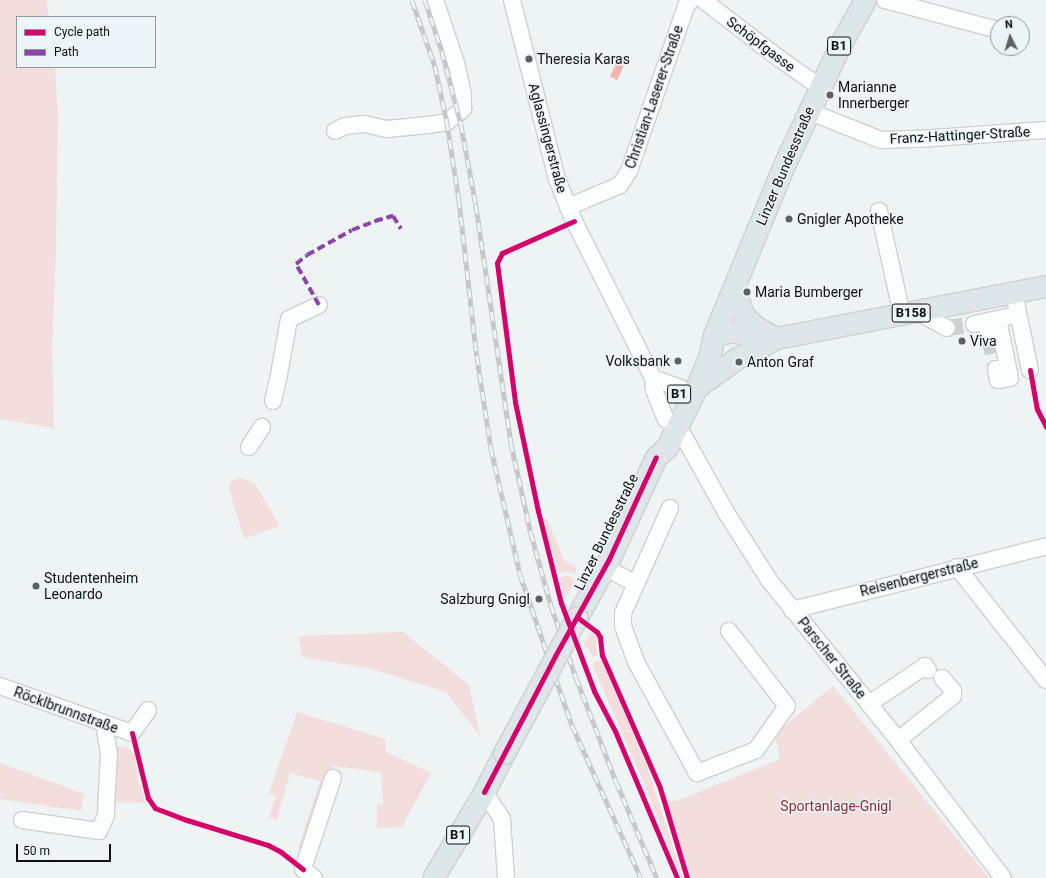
<!DOCTYPE html>
<meta charset="utf-8">
<style>
body{margin:0}
#map{position:relative;width:1046px;height:878px;overflow:hidden;background:#eef3f4;font-family:Roboto,sans-serif}
div>[style]{position:absolute}
.green>*{inset:0;background:#f4dedd}
.water>*{inset:0;background:#f1b5b4;transform-origin:0 0}
.minor-tunnel>*{height:16px;margin-top:-8px;transform-origin:0;background:repeating-linear-gradient(90deg,#ccd1d2 0 16px,transparent 0 24px)}
.roads{filter:drop-shadow(1px 0 #cdd0d1) drop-shadow(-1px 0 #cdd0d1) drop-shadow(0 1px #cdd0d1) drop-shadow(0 -1px #cdd0d1)}
.minor>*{height:16px;margin:-8px;padding:0 8px;transform-origin:8px;border-radius:8px;background:#fcfdfd}
.major>*{height:21px;margin:-10.5px;padding:0 10.5px;transform-origin:10.5px;border-radius:10.5px;background:#dfe6e9}
.rail>*{height:4.5px;margin-top:-2.25px;transform-origin:0;background:repeating-linear-gradient(90deg,#ebf4f7 0 9px,#c4c6c6 0 18px);box-sizing:border-box;border-block:1px solid #c4c6c6}
.bridges{filter:drop-shadow(1px 0 #cdd0d0) drop-shadow(-1px 0 #cdd0d0) drop-shadow(0 1px #cdd0d0) drop-shadow(0 -1px #cdd0d0)}
.major-bridge>*{height:21px;margin:-10.5px;padding:0 10.5px;transform-origin:10.5px;border-radius:10.5px;background:#dfe6e9}
.quiet>*{height:4px;margin-top:-2px;transform-origin:0;background:repeating-linear-gradient(90deg,#8e44ad 0 8px,transparent 0 12px)}
.cycleway>*{height:5px;margin:-2.5px;padding:0 2.5px;transform-origin:2.5px;border-radius:2.5px;background:#d6006c}
.dots>*{width:11px;height:11px;translate:-50% -50%;box-sizing:border-box;border:2px solid #ebf4f7;border-radius:50%}
span{translate:-50% -50%;white-space:nowrap;text-align:center;line-height:1.15;-webkit-text-stroke:3px #ebf4f7;paint-order:stroke}
.shield-label span{padding:1px 3px;background:#ebf4f7;border:1px solid;border-radius:3px;-webkit-text-stroke-width:0}
.shield-label{font-size:13px;color:#0e1113;font-weight:700}
.street-label{font-size:14px;color:#0e1113}
.poi-label{font-size:14px;color:#0e1113}
.left{translate:0 -50%;text-align:left}
.right{translate:-100% -50%;text-align:right}
.park-label{font-size:14px;color:#912d31}
.legend{position:absolute;left:16px;top:16px;width:140px;height:52px;box-sizing:border-box;background:#ebf4f7;border:1px solid #93999c;margin:0;padding:5px 7px;list-style:none;font-size:12px;color:#0e1113}
.legend li{display:flex;align-items:center;gap:8px;height:20px}
.legend b{width:20px;border:1px solid #93999c}
.north{position:absolute;left:990px;top:16px;width:40px;height:40px;box-sizing:border-box;background:#ebf4f7;border:1px solid #93999c;border-radius:50%;rotate:355deg;font-size:11px;font-weight:700;line-height:16px;text-align:center;color:#0e1113}
.north::after{content:'';display:block;margin:auto;width:14px;height:18px;background:#5c6062;clip-path:polygon(50% 0,100% 100%,50% 72%,0 100%)}
.scale{position:absolute;left:16px;top:844px;width:95px;height:18px;box-sizing:border-box;border:2px solid #0e1113;border-top:0;padding-left:5px;font-size:12px;line-height:14px;white-space:nowrap;color:#0e1113;-webkit-text-stroke:3px #ebf4f7;paint-order:stroke}
</style>
<div id="map">
<div class="green">
<i style="clip-path:polygon(0 0,46px 0,49px 17px,17px 17px,17px 67px,55px 67px,58px 115px,56px 254px,52px 350px,54px 428px,0 419px)"></i>
<i style="clip-path:polygon(239px 478px,248px 480px,255px 484px,280px 526px,244px 539px,229px 488px,231px 481px)"></i>
<i style="clip-path:polygon(547px 519px,564px 560px,576px 568px,576px 575px,567px 571px,558px 573px,543px 520px)"></i>
<i style="clip-path:polygon(567px 575px,575px 580px,565px 599px,559px 578px)"></i>
<i style="clip-path:polygon(403px 632px,469px 685px,480px 736px,446px 692px,368px 668px,302px 657px,299px 636px)"></i>
<i style="clip-path:polygon(594px 633px,598px 640px,595px 644px,598px 654px,593px 657px,587px 647px,583px 646px,590px 634px)"></i>
<i style="clip-path:polygon(601px 660px,646px 763px,683px 878px,681px 878px,643px 781px,592px 664px)"></i>
<i style="clip-path:polygon(833px 686px,989px 878px,690px 878px,677px 835px,664px 800px,677px 801px,780px 759px,775px 734px)"></i>
<i style="clip-path:polygon(297px 712px,385px 739px,386px 752px,431px 773px,402px 827px,377px 828px,377px 805px,383px 804px,381px 772px,334px 766px,305px 853px,298px 849px,320px 781px,290px 773px,277px 820px,269px 817px,276px 796px,269px 793px)"></i>
<i style="clip-path:polygon(126px 746px,135px 755px,137px 779px,146px 803px,115px 802px,117px 747px)"></i>
<i style="clip-path:polygon(0 763px,84px 794px,81px 811px,0 799px)"></i>
</div>
<div class="water">
<i style="left:616px;top:63px;width:8px;height:15px;rotate:23deg"></i>
</div>
<div class="minor-tunnel">
<i style="left:947px;top:328px;width:27px;rotate:-8deg"></i>
<i style="left:989px;top:338px;width:32px;rotate:77deg"></i>
</div>
<div class="roads">
<div class="minor">
<i style="left:512px;top:0;width:185px;rotate:75.9deg"></i>
<i style="left:557px;top:179px;width:45px;rotate:68deg"></i>
<i style="left:574px;top:221px;width:176px;rotate:63.3deg"></i>
<i style="left:653px;top:378px;width:12px;rotate:85deg"></i>
<i style="left:654px;top:390px;width:32px;rotate:68deg"></i>
<i style="left:703px;top:0;width:97px;rotate:37.5deg"></i>
<i style="left:780px;top:59px;width:49px;rotate:35deg"></i>
<i style="left:885px;top:0;width:117px;rotate:14.9deg"></i>
<i style="left:808px;top:111px;width:79px;rotate:21.7deg"></i>
<i style="left:881px;top:140px;width:38px;rotate:-2deg"></i>
<i style="left:919px;top:139px;width:127px;rotate:-4.1deg"></i>
<i style="left:335px;top:131px;width:11px;rotate:-27deg"></i>
<i style="left:345px;top:126px;width:20px;rotate:-6deg"></i>
<i style="left:365px;top:124px;width:23px;rotate:13deg"></i>
<i style="left:387px;top:129px;width:41px;rotate:-5.6deg"></i>
<i style="left:428px;top:125px;width:19px;rotate:-9deg"></i>
<i style="left:447px;top:122px;width:21px;rotate:-39deg"></i>
<i style="left:463px;top:109px;width:14px;rotate:-90deg"></i>
<i style="left:463px;top:95px;width:33px;rotate:-102deg"></i>
<i style="left:456px;top:63px;width:66px;rotate:-108.4deg"></i>
<i style="left:568px;top:207px;width:56px;rotate:-22.9deg"></i>
<i style="left:620px;top:185px;width:17px;rotate:-57deg"></i>
<i style="left:629px;top:171px;width:175px;rotate:-70.9deg"></i>
<i style="left:686px;top:6px;width:8px;rotate:-50deg"></i>
<i style="left:879px;top:211px;width:107px;rotate:77.5deg"></i>
<i style="left:1014px;top:293px;width:79px;rotate:78.3deg"></i>
<i style="left:918px;top:312px;width:33px;rotate:29deg"></i>
<i style="left:986px;top:322px;width:16px;rotate:79deg"></i>
<i style="left:974px;top:324px;width:35px;rotate:-12deg"></i>
<i style="left:996px;top:369px;width:11px;rotate:80deg"></i>
<i style="left:998px;top:380px;width:12px;rotate:-9deg"></i>
<i style="left:1010px;top:378px;width:60px;rotate:-101.5deg"></i>
<i style="left:653px;top:378px;width:30px;rotate:20deg"></i>
<i style="left:273px;top:401px;width:22px;rotate:-77deg"></i>
<i style="left:278px;top:380px;width:62px;rotate:-79.8deg"></i>
<i style="left:289px;top:319px;width:33px;rotate:-25deg"></i>
<i style="left:674px;top:432px;width:9px;rotate:18deg"></i>
<i style="left:683px;top:435px;width:90px;rotate:60.9deg"></i>
<i style="left:727px;top:514px;width:78px;rotate:57.5deg"></i>
<i style="left:769px;top:580px;width:206px;rotate:51.1deg"></i>
<i style="left:898px;top:740px;width:173px;rotate:52.7deg"></i>
<i style="left:249px;top:447px;width:24px;rotate:-57deg"></i>
<i style="left:670px;top:508px;width:115px;rotate:114.1deg"></i>
<i style="left:623px;top:613px;width:13px;rotate:90deg"></i>
<i style="left:623px;top:626px;width:38px;rotate:70deg"></i>
<i style="left:636px;top:662px;width:127px;rotate:61.2deg"></i>
<i style="left:697px;top:773px;width:63px;rotate:-21.3deg"></i>
<i style="left:756px;top:750px;width:54px;rotate:-54.8deg"></i>
<i style="left:787px;top:706px;width:95px;rotate:-127.7deg"></i>
<i style="left:604px;top:567px;width:36px;rotate:28deg"></i>
<i style="left:957px;top:567px;width:144px;rotate:51.8deg"></i>
<i style="left:792px;top:610px;width:262px;rotate:-14.1deg"></i>
<i style="left:0;top:686px;width:140px;rotate:19.6deg"></i>
<i style="left:132px;top:733px;width:28px;rotate:-55deg"></i>
<i style="left:869px;top:704px;width:68px;rotate:-34.2deg"></i>
<i style="left:925px;top:666px;width:5px;rotate:53deg"></i>
<i style="left:898px;top:740px;width:70px;rotate:-38.7deg"></i>
<i style="left:953px;top:696px;width:5px;rotate:-90deg"></i>
<i style="left:953px;top:691px;width:17px;rotate:-130deg"></i>
<i style="left:484px;top:792px;width:32px;rotate:56deg"></i>
<i style="left:502px;top:819px;width:59px;rotate:86.1deg"></i>
<i style="left:22px;top:820px;width:78px;rotate:8.1deg"></i>
<i style="left:99px;top:831px;width:17px;rotate:-66deg"></i>
<i style="left:106px;top:815px;width:24px;rotate:-88deg"></i>
<i style="left:107px;top:791px;width:38px;rotate:-87deg"></i>
<i style="left:109px;top:753px;width:29px;rotate:-100deg"></i>
<i style="left:314px;top:878px;width:14px;rotate:-141deg"></i>
<i style="left:303px;top:869px;width:96px;rotate:-71.8deg"></i>
</div>
<div class="major">
<i style="left:734px;top:289px;width:29px;rotate:70deg"></i>
<i style="left:744px;top:316px;width:16px;rotate:43deg"></i>
<i style="left:756px;top:327px;width:18px;rotate:29deg"></i>
<i style="left:714px;top:335px;width:19px;rotate:-12deg"></i>
<i style="left:733px;top:331px;width:24px;rotate:15deg"></i>
<i style="left:756px;top:337px;width:20px;rotate:3deg"></i>
<i style="left:776px;top:338px;width:275px;rotate:-10.9deg"></i>
<i style="left:697px;top:387px;width:49px;rotate:-35.9deg"></i>
<i style="left:737px;top:358px;width:22px;rotate:-24deg"></i>
<i style="left:757px;top:349px;width:22px;rotate:-30deg"></i>
<i style="left:577px;top:617px;width:66px;rotate:-61.1deg"></i>
<i style="left:609px;top:559px;width:112px;rotate:-65.3deg"></i>
<i style="left:656px;top:457px;width:15px;rotate:-42deg"></i>
<i style="left:667px;top:447px;width:66px;rotate:-63.8deg"></i>
<i style="left:696px;top:388px;width:33px;rotate:-67deg"></i>
<i style="left:709px;top:358px;width:24px;rotate:-78deg"></i>
<i style="left:714px;top:335px;width:186px;rotate:-67.6deg"></i>
<i style="left:785px;top:163px;width:130px;rotate:-65deg"></i>
<i style="left:840px;top:45px;width:51px;rotate:-60.9deg"></i>
<i style="left:433px;top:878px;width:100px;rotate:-59.3deg"></i>
<i style="left:484px;top:792px;width:44px;rotate:-62.9deg"></i>
</div>
</div>
<div class="rail">
<i style="left:412px;top:0;width:70px;rotate:70.8deg"></i>
<i style="left:435px;top:66px;width:57px;rotate:77.9deg"></i>
<i style="left:447px;top:122px;width:78px;rotate:81.1deg"></i>
<i style="left:459px;top:199px;width:158px;rotate:83.5deg"></i>
<i style="left:477px;top:356px;width:93px;rotate:81.3deg"></i>
<i style="left:491px;top:448px;width:129px;rotate:77deg"></i>
<i style="left:520px;top:574px;width:160px;rotate:71deg"></i>
<i style="left:572px;top:725px;width:168px;rotate:65.7deg"></i>
<i style="left:425px;top:0;width:54px;rotate:71.6deg"></i>
<i style="left:442px;top:51px;width:75px;rotate:75.4deg"></i>
<i style="left:461px;top:124px;width:82px;rotate:79.5deg"></i>
<i style="left:476px;top:205px;width:241px;rotate:81.6deg"></i>
<i style="left:511px;top:443px;width:92px;rotate:77.5deg"></i>
<i style="left:531px;top:533px;width:75px;rotate:74.5deg"></i>
<i style="left:551px;top:605px;width:76px;rotate:70.9deg"></i>
<i style="left:576px;top:677px;width:111px;rotate:69deg"></i>
<i style="left:616px;top:781px;width:105px;rotate:67.1deg"></i>
</div>
<div class="bridges">
<div class="major-bridge">
<i style="left:504px;top:753px;width:154px;rotate:-61.8deg"></i>
</div>
</div>
<div class="quiet">
<i style="left:319px;top:305px;width:47px;rotate:-119.3deg"></i>
<i style="left:296px;top:264px;width:14px;rotate:-39deg"></i>
<i style="left:307px;top:255px;width:51px;rotate:-29.1deg"></i>
<i style="left:352px;top:230px;width:25px;rotate:-21deg"></i>
<i style="left:375px;top:221px;width:19px;rotate:-16deg"></i>
<i style="left:393px;top:216px;width:15px;rotate:58deg"></i>
</div>
<div class="cycleway">
<i style="left:574px;top:221px;width:79px;rotate:156deg"></i>
<i style="left:502px;top:253px;width:11px;rotate:117deg"></i>
<i style="left:497px;top:263px;width:140px;rotate:82.6deg"></i>
<i style="left:515px;top:402px;width:111px;rotate:78.1deg"></i>
<i style="left:538px;top:511px;width:95px;rotate:76deg"></i>
<i style="left:561px;top:603px;width:94px;rotate:69.4deg"></i>
<i style="left:594px;top:691px;width:45px;rotate:62.3deg"></i>
<i style="left:615px;top:731px;width:160px;rotate:67.1deg"></i>
<i style="left:1030px;top:370px;width:40px;rotate:80deg"></i>
<i style="left:1037px;top:409px;width:20px;rotate:63deg"></i>
<i style="left:577px;top:617px;width:25px;rotate:37deg"></i>
<i style="left:597px;top:632px;width:6px;rotate:59deg"></i>
<i style="left:600px;top:637px;width:18px;rotate:84deg"></i>
<i style="left:602px;top:655px;width:145px;rotate:66.4deg"></i>
<i style="left:660px;top:788px;width:94px;rotate:73.3deg"></i>
<i style="left:132px;top:733px;width:67px;rotate:76.2deg"></i>
<i style="left:148px;top:798px;width:12px;rotate:55deg"></i>
<i style="left:155px;top:808px;width:34px;rotate:21deg"></i>
<i style="left:187px;top:820px;width:85px;rotate:17.2deg"></i>
<i style="left:268px;top:845px;width:15px;rotate:28deg"></i>
<i style="left:281px;top:852px;width:28px;rotate:38deg"></i>
<i style="left:484px;top:792px;width:153px;rotate:-62.4deg"></i>
<i style="left:555px;top:656px;width:111px;rotate:-60.9deg"></i>
<i style="left:609px;top:559px;width:112px;rotate:-65.3deg"></i>
</div>
<div class="dots">
<i style="left:529px;top:59px;background:#5c6062"></i>
<i style="left:830px;top:95px;background:#5c6062"></i>
<i style="left:789px;top:219px;background:#5c6062"></i>
<i style="left:747px;top:292px;background:#5c6062"></i>
<i style="left:962px;top:341px;background:#5c6062"></i>
<i style="left:678px;top:361px;background:#5c6062"></i>
<i style="left:739px;top:362px;background:#5c6062"></i>
<i style="left:36px;top:586px;background:#5c6062"></i>
<i style="left:539px;top:599px;background:#5c6062"></i>
</div>
<div class="shield-label">
<span style="left:839px;top:46px">B1</span>
<span style="left:911px;top:313px">B158</span>
<span style="left:679px;top:394px">B1</span>
<span style="left:458px;top:835px">B1</span>
</div>
<div class="street-label">
<span style="left:761px;top:44px;rotate:37deg">Schöpfgasse</span>
<span style="left:654px;top:97px;rotate:-71deg">Christian-Laserer-Straße</span>
<span style="left:960px;top:135px;rotate:-3deg">Franz-Hattinger-Straße</span>
<span style="left:548px;top:138px;rotate:75deg">Aglassingerstraße</span>
<span style="left:785px;top:166px;rotate:-67deg">Linzer Bundesstraße</span>
<span style="left:606px;top:532px;rotate:-64deg">Linzer Bundesstraße</span>
<span style="left:919px;top:577px;rotate:-14deg">Reisenbergerstraße</span>
<span style="left:832px;top:658px;rotate:51deg">Parscher Straße</span>
<span style="left:66px;top:710px;rotate:20deg">Röcklbrunnstraße</span>
</div>
<div class="poi-label">
<span class="left" style="left:537px;top:59px">Theresia Karas</span>
<span class="left" style="left:838px;top:95px">Marianne<br>Innerberger</span>
<span class="left" style="left:797px;top:219px">Gnigler Apotheke</span>
<span class="left" style="left:755px;top:292px">Maria Bumberger</span>
<span class="left" style="left:970px;top:341px">Viva</span>
<span class="right" style="left:670px;top:361px">Volksbank</span>
<span class="left" style="left:747px;top:362px">Anton Graf</span>
<span class="left" style="left:44px;top:586px">Studentenheim<br>Leonardo</span>
<span class="right" style="left:530px;top:599px">Salzburg Gnigl</span>
</div>
<div class="park-label">
<span style="left:836px;top:806px">Sportanlage-Gnigl</span>
</div>
<ul class="legend">
<li><b style="height:5px;background:#d6006c"></b>Cycle path</li>
<li><b style="height:5px;background:#8e44ad"></b>Path</li>
</ul>
<div class="north">N</div>
<div class="scale">50 m</div>
</div>
